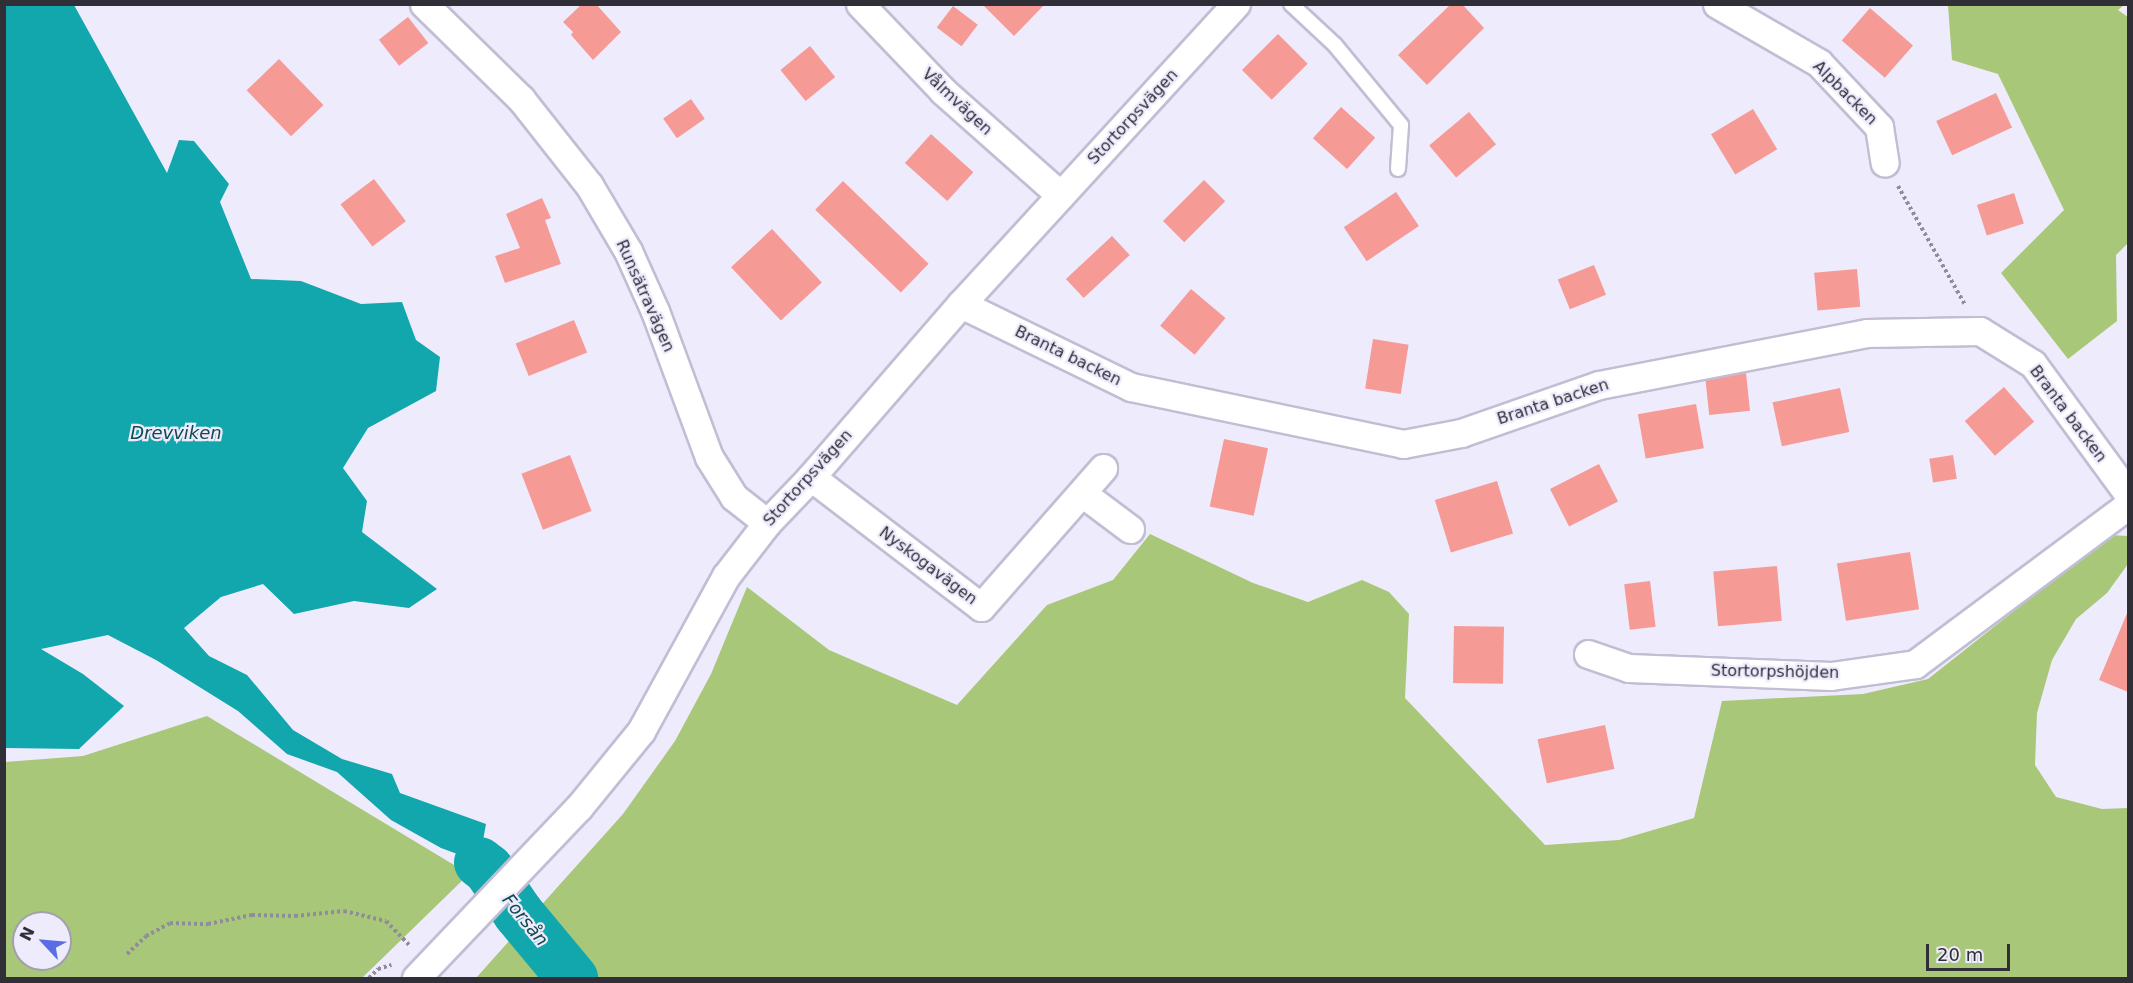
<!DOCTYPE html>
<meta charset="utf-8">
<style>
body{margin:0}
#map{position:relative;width:2133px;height:983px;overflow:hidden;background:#eeebfd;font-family:"DejaVu Sans",sans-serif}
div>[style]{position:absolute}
.forest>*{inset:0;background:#a8c778}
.water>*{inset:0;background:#11a7ad}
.river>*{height:51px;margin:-25.5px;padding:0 25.5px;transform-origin:25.5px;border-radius:25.5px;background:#11a7ad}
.building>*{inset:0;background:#f69a96;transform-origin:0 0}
.path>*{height:4px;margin-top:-2px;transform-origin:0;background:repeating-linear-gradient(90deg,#908d9b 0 3px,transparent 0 6px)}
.roads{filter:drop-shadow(2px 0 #c1bed4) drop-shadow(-2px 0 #c1bed4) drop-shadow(0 2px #c1bed4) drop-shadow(0 -2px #c1bed4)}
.service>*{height:14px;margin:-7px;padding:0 7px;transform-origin:7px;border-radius:7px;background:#fff}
.minor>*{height:27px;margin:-13.5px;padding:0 13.5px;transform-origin:13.5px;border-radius:13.5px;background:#fff}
span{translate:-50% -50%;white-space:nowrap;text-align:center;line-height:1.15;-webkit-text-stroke:4.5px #eeebfd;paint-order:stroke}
.street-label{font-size:16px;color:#302e37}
.water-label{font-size:18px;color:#124a4d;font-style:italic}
.frame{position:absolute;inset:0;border:6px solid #302e37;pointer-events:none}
.north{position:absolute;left:12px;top:911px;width:60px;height:60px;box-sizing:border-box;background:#eeebfd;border:2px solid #a29fae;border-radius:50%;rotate:296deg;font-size:16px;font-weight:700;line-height:24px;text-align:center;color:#302e37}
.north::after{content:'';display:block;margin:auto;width:21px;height:27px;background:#596ee5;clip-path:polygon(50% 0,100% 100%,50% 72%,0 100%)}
.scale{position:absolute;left:1926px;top:944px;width:84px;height:27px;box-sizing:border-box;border:3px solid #302e37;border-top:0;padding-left:8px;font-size:18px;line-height:21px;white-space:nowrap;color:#302e37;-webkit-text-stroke:4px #eeebfd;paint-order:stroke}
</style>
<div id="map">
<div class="forest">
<i style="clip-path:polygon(1948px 5px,2124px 5px,2118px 10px,2128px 17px,2128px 243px,2116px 255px,2117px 321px,2068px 359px,2001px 273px,2064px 210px,1998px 74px,1952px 60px)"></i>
<i style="clip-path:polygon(1150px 534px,1253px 583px,1308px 602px,1362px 580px,1389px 592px,1409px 614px,1405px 698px,1545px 845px,1619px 840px,1694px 818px,1722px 701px,1863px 694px,1928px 679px,2110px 535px,2128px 536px,2128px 564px,2107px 593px,2076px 619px,2052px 660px,2037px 713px,2035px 765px,2056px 797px,2102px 809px,2128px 808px,2128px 978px,476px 978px,623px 814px,675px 741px,711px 674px,747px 587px,829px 650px,957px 705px,1047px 605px,1113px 580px)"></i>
<i style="clip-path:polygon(evenodd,207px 716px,469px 874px,362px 978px,5px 978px,5px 762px,83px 756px,207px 716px,24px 923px,60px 923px,60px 959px,24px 959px,24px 923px)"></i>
</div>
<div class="water">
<i style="clip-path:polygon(5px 4px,74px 5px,167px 173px,179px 140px,194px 141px,229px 184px,220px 202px,251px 279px,301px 281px,361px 304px,402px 302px,416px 340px,440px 357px,436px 391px,368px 428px,343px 468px,367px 501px,362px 532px,437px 589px,409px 608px,354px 601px,294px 614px,263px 584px,221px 597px,184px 628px,209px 656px,247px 675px,293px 730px,342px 759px,392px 774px,400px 793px,486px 824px,479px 862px,441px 848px,391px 820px,337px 772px,287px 754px,238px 711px,156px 660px,108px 635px,41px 649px,83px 674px,124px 706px,79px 749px,5px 748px)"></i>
</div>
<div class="river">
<i style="left:479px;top:862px;width:11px;rotate:38deg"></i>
<i style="left:488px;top:869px;width:53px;rotate:55.7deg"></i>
<i style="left:518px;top:913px;width:85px;rotate:50.3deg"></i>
</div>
<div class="building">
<i style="clip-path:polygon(582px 4px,596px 4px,621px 32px,593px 60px,571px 35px,573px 32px,563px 22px)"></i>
<i style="clip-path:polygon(982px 4px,1045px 4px,1014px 36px)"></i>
<i style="clip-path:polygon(1451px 4px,1462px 4px,1484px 28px,1427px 85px,1398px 55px)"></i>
<i style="left:953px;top:6px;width:31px;height:27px;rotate:37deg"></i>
<i style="left:1870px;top:8px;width:57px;height:43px;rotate:41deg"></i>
<i style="left:408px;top:17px;width:33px;height:37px;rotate:52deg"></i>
<i style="left:1278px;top:34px;width:42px;height:51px;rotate:45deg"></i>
<i style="left:810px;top:46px;width:40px;height:38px;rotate:51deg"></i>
<i style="left:279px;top:59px;width:64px;height:45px;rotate:46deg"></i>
<i style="left:1996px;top:93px;width:38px;height:66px;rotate:65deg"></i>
<i style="left:691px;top:99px;width:24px;height:34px;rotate:55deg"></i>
<i style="left:1341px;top:107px;width:46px;height:42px;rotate:42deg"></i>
<i style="left:1753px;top:109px;width:47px;height:49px;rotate:59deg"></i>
<i style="left:1469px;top:112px;width:42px;height:52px;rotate:50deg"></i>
<i style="left:931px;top:134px;width:57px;height:39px;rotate:42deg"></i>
<i style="left:374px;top:179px;width:53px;height:42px;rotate:53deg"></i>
<i style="left:1204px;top:180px;width:30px;height:58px;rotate:45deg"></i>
<i style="left:843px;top:181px;width:119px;height:40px;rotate:44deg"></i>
<i style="left:1396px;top:192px;width:41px;height:63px;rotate:56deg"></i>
<i style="left:2014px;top:193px;width:32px;height:39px;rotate:72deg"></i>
<i style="clip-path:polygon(542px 198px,551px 218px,545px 220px,561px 264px,505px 283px,495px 256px,520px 248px,506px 214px)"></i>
<i style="left:772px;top:229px;width:73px;height:56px;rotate:47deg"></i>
<i style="left:1112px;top:236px;width:26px;height:63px;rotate:47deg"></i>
<i style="left:1594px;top:265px;width:32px;height:39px;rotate:68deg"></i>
<i style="left:1857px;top:269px;width:38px;height:43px;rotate:85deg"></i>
<i style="left:1191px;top:289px;width:45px;height:48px;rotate:40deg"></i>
<i style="left:574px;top:320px;width:35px;height:63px;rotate:68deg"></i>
<i style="left:1373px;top:339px;width:36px;height:50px;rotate:9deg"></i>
<i style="left:1746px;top:373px;width:38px;height:41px;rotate:84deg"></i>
<i style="left:2004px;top:387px;width:46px;height:52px;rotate:49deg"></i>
<i style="left:1840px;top:388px;width:45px;height:69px;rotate:78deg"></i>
<i style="left:1696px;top:404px;width:45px;height:59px;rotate:80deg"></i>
<i style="left:1224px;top:439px;width:45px;height:69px;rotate:12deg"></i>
<i style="left:570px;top:455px;width:60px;height:52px;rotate:69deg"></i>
<i style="left:1953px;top:455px;width:24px;height:24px;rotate:81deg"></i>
<i style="left:1599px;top:464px;width:42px;height:55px;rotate:63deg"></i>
<i style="left:1497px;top:481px;width:55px;height:65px;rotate:73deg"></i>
<i style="left:1910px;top:552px;width:58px;height:74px;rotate:81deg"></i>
<i style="left:1777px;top:566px;width:55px;height:64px;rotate:85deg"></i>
<i style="left:1650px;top:581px;width:46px;height:26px;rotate:83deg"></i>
<i style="clip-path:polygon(2128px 611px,2128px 692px,2099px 680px)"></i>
<i style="left:1454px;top:626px;width:50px;height:57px;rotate:1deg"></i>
<i style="left:1605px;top:725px;width:45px;height:69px;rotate:78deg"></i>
</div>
<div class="path">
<i style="left:1898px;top:186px;width:137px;rotate:60.6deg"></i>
<i style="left:127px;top:954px;width:26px;rotate:-43deg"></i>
<i style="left:146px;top:936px;width:27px;rotate:-28deg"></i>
<i style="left:170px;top:923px;width:38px;rotate:2deg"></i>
<i style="left:208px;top:924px;width:45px;rotate:-11.6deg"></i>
<i style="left:252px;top:915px;width:43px;rotate:1.3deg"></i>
<i style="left:295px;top:916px;width:49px;rotate:-5.8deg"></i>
<i style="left:344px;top:911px;width:43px;rotate:13.4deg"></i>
<i style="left:386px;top:921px;width:35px;rotate:46deg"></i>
<i style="left:369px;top:978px;width:13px;rotate:-45deg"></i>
<i style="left:378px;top:969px;width:14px;rotate:-17deg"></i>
</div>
<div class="roads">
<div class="service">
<i style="left:1291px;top:4px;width:60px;rotate:43deg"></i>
<i style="left:1335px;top:45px;width:104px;rotate:50.5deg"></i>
<i style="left:1401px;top:125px;width:44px;rotate:93.9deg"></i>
</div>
<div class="minor">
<i style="left:424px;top:4px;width:136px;rotate:44.4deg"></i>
<i style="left:521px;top:99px;width:110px;rotate:51.7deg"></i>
<i style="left:589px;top:185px;width:77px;rotate:59.4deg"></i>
<i style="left:628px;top:251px;width:66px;rotate:65.8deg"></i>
<i style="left:655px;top:311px;width:156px;rotate:69.7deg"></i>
<i style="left:709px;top:457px;width:47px;rotate:58deg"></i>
<i style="left:734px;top:497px;width:42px;rotate:38.2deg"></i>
<i style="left:860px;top:4px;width:120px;rotate:46.3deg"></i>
<i style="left:943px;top:91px;width:157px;rotate:41.6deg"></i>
<i style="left:1717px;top:4px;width:118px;rotate:30deg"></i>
<i style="left:1819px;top:63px;width:88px;rotate:46.8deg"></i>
<i style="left:1879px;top:127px;width:36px;rotate:81deg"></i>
<i style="left:961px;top:304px;width:189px;rotate:26deg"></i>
<i style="left:1131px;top:387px;width:278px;rotate:11.8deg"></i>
<i style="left:1403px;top:444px;width:59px;rotate:-10.7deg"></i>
<i style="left:1461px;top:433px;width:146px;rotate:-19.2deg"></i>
<i style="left:1599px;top:385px;width:273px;rotate:-11deg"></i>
<i style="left:1867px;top:333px;width:113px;rotate:-1deg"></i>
<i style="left:1980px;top:331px;width:62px;rotate:31.9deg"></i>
<i style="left:2033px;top:364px;width:161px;rotate:53.8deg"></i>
<i style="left:811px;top:477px;width:214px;rotate:37.4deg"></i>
<i style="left:981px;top:607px;width:185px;rotate:-48.7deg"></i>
<i style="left:1082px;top:493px;width:60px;rotate:36.9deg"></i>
<i style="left:1588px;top:654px;width:43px;rotate:18.9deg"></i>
<i style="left:1629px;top:668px;width:202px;rotate:2.3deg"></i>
<i style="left:1831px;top:676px;width:85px;rotate:-8.1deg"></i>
<i style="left:1915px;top:664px;width:266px;rotate:-36.7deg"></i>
<i style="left:416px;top:978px;width:236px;rotate:-46.4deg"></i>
<i style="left:579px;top:807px;width:98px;rotate:-50.8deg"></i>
<i style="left:641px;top:731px;width:177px;rotate:-61.3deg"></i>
<i style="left:726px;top:576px;width:67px;rotate:-52.3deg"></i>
<i style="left:767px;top:523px;width:64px;rotate:-46.3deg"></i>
<i style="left:811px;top:477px;width:229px;rotate:-49.1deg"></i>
<i style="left:961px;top:304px;width:407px;rotate:-47.5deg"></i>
</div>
</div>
<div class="street-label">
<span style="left:1845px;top:93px;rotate:45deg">Alpbacken</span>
<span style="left:957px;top:102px;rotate:43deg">Vålmvägen</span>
<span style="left:1133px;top:117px;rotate:-47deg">Stortorpsvägen</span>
<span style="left:645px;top:296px;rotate:66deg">Runsätravägen</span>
<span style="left:1068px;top:356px;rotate:26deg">Branta backen</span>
<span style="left:1553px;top:402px;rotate:-18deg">Branta backen</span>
<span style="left:2068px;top:414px;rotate:53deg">Branta backen</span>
<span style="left:808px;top:478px;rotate:-48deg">Stortorpsvägen</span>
<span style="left:928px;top:566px;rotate:37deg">Nyskogavägen</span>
<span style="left:1775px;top:672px;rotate:1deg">Stortorpshöjden</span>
</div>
<div class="water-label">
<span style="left:176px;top:433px">Drevviken</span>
<span style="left:525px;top:920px;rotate:51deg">Forsån</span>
</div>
<div class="frame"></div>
<div class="north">N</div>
<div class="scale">20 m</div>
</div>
